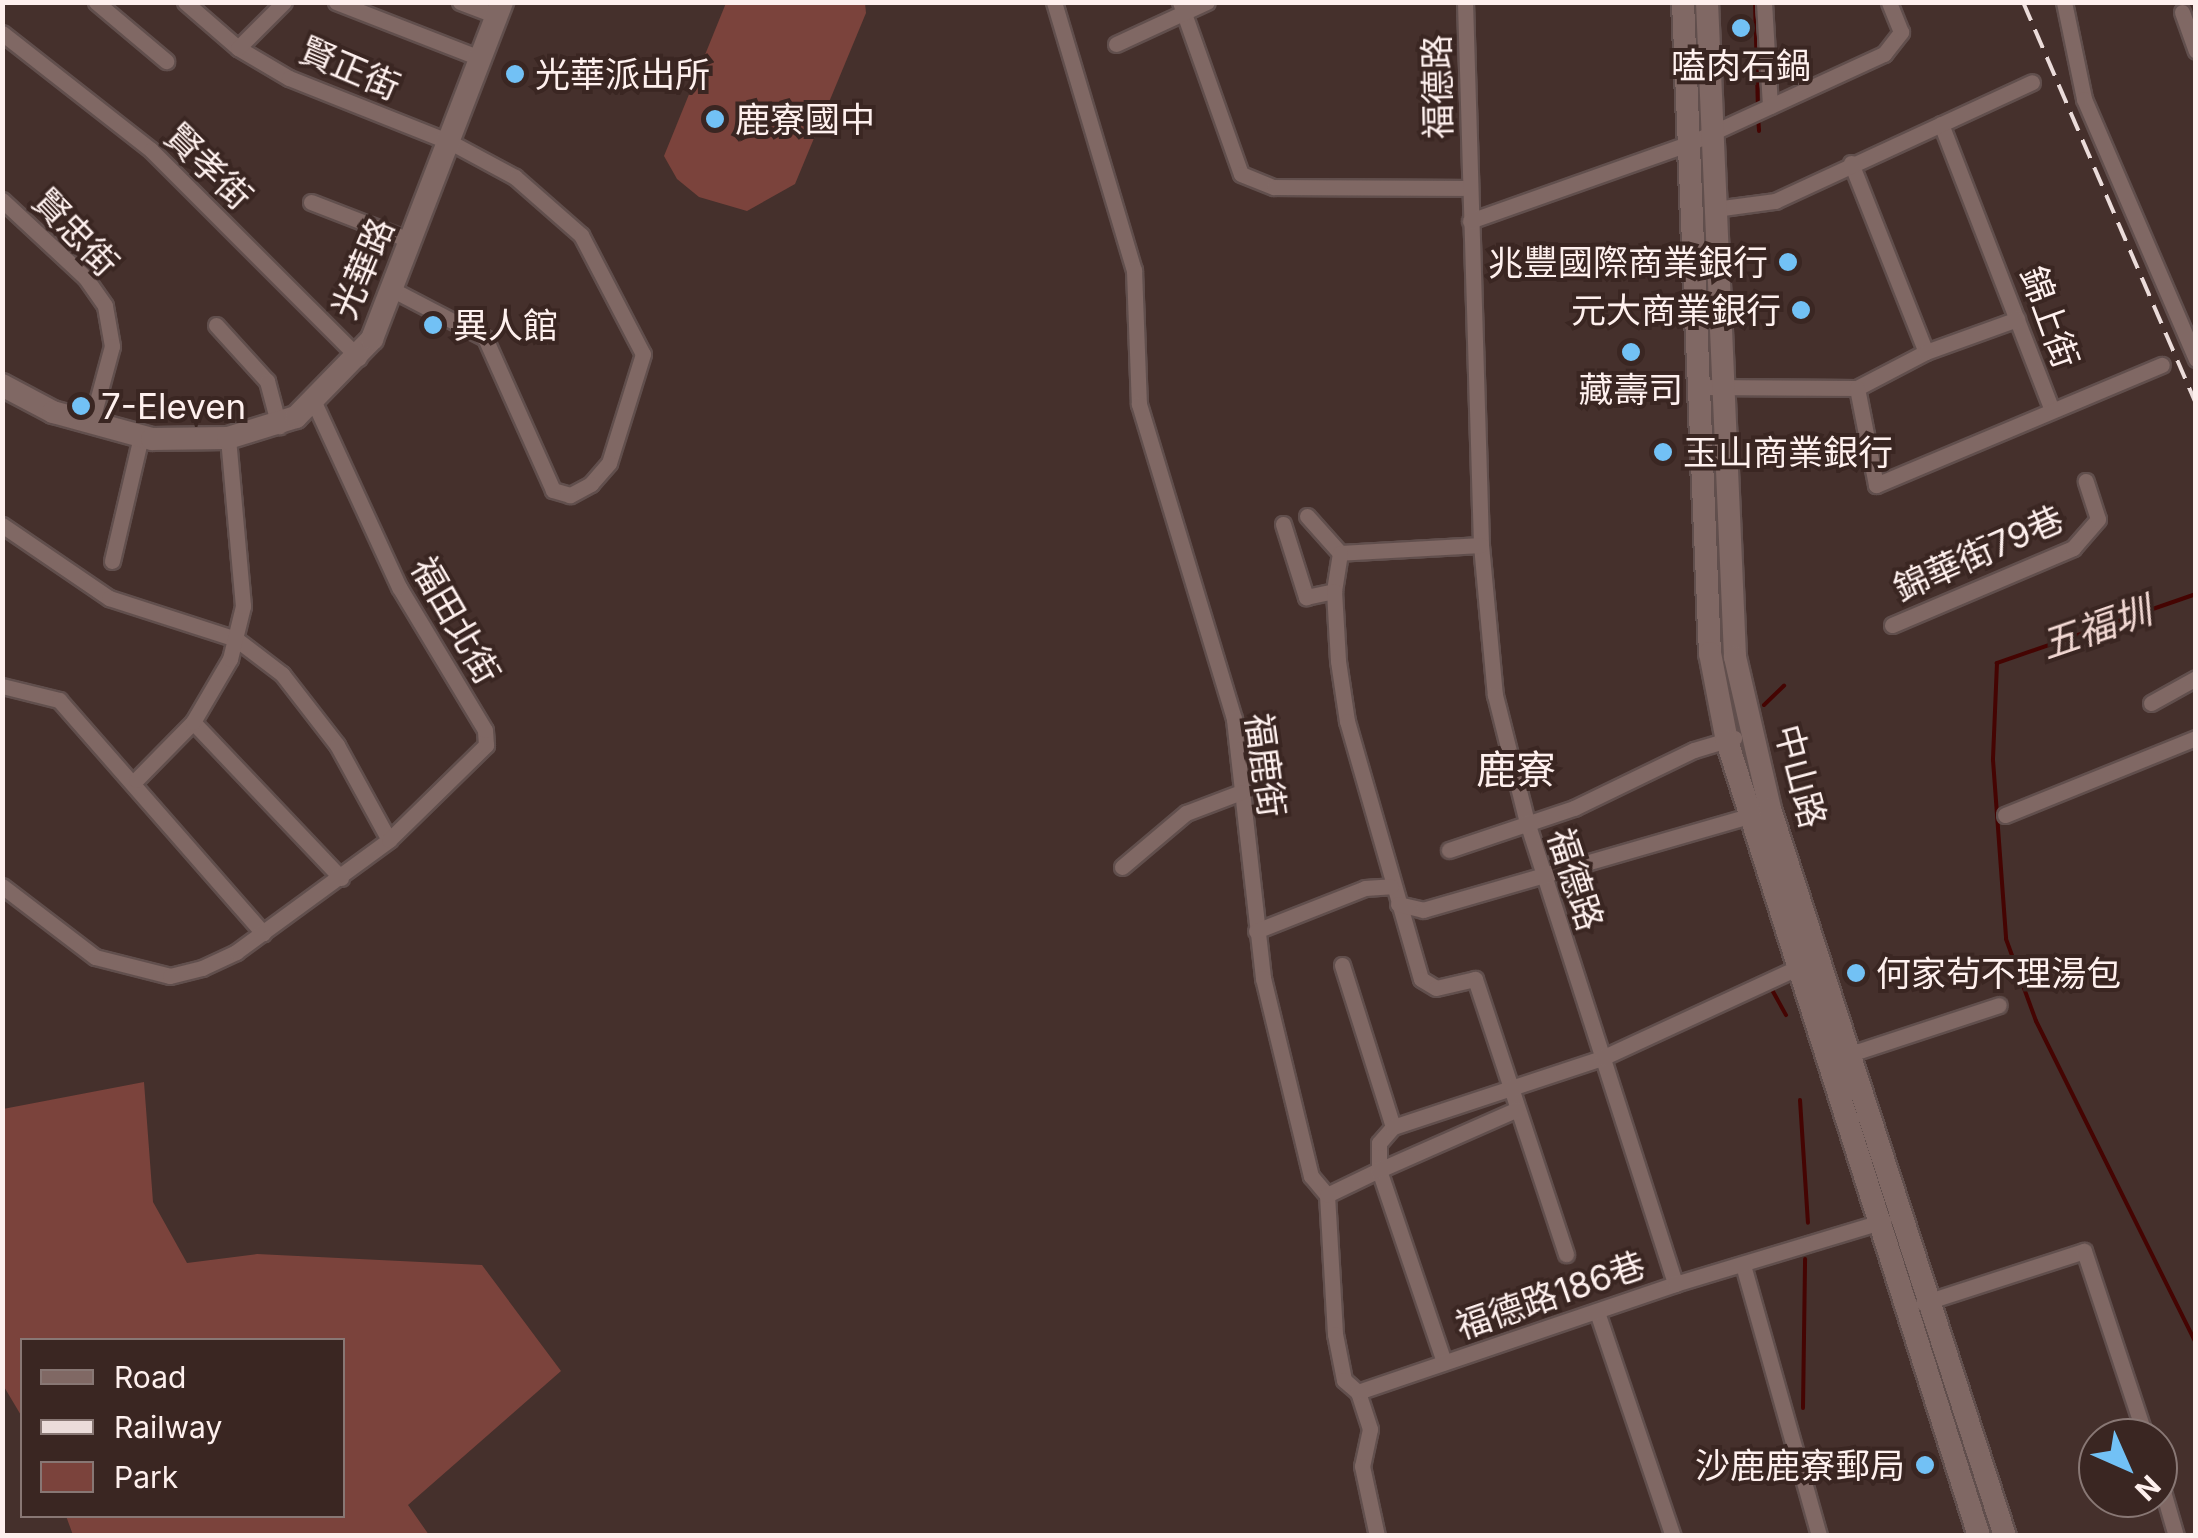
<!DOCTYPE html>
<meta charset="utf-8">
<style>
body{margin:0}
#map{position:relative;width:2198px;height:1538px;overflow:hidden;background:#45302c;font-family:Inter,"Noto Sans TC",sans-serif}
div>[style]{position:absolute}
.green>*{inset:0;background:#7b433c}
.stream>*{height:4px;margin:-2px;padding:0 2px;transform-origin:2px;border-radius:2px;background:#450402}
.roads{filter:drop-shadow(2px 0 #614f4d) drop-shadow(-2px 0 #614f4d) drop-shadow(0 2px #614f4d) drop-shadow(0 -2px #614f4d)}
.street>*{height:15px;margin:-7.5px;padding:0 7.5px;transform-origin:7.5px;border-radius:7.5px;background:#806864}
.secondary>*{height:22px;margin:-11px;padding:0 11px;transform-origin:11px;border-radius:11px;background:#806864}
.rail>*{height:4px;margin-top:-2px;transform-origin:0;background:repeating-linear-gradient(90deg,#ebdcda 0 20px,transparent 0 30px)}
.dots>*{width:28px;height:28px;translate:-50% -50%;box-sizing:border-box;border:5px solid #3a2622;border-radius:50%}
span{translate:-50% -50%;white-space:nowrap;text-align:center;line-height:1.15;-webkit-text-stroke:8px #3a2622;paint-order:stroke}
.poi-label{font-size:35px;color:#fef0ee}
.left{translate:0 -50%;text-align:left}
.right{translate:-100% -50%;text-align:right}
.street-label{font-size:35px;color:#fef0ee}
.water-label{font-size:38px;color:#f2d8d3;font-style:italic}
.quarter-label{font-size:40px;color:#fef0ee}
.frame{position:absolute;inset:0;border:5px solid #fef0ee;pointer-events:none}
.legend{position:absolute;left:20px;top:1338px;width:325px;height:180px;box-sizing:border-box;background:#3a2622;border:2px solid #887774;margin:0;padding:12px 18px;list-style:none;font-size:30px;color:#fef0ee}
.legend li{display:flex;align-items:center;gap:20px;height:50px}
.legend b{width:50px;border:2px solid #887774}
.north{position:absolute;left:2078px;top:1418px;width:100px;height:100px;box-sizing:border-box;background:#3a2622;border:2px solid #887774;border-radius:50%;rotate:135deg;font-size:28px;font-weight:700;line-height:40px;text-align:center;color:#fef0ee}
.north::after{content:'';display:block;margin:auto;width:35px;height:45px;background:#72c1f5;clip-path:polygon(50% 0,100% 100%,50% 72%,0 100%)}
</style>
<div id="map">
<div class="green">
<i style="clip-path:polygon(726px 3px,865px 3px,866px 13px,795px 184px,747px 211px,699px 197px,677px 179px,664px 156px)"></i>
<i style="clip-path:polygon(144px 1082px,153px 1202px,187px 1263px,257px 1254px,482px 1265px,561px 1371px,408px 1505px,429px 1535px,73px 1535px,66px 1516px,342px 1516px,342px 1340px,22px 1340px,22px 1417px,3px 1385px,3px 1109px)"></i>
</div>
<div class="stream">
<i style="left:1755px;top:2px;width:105px;rotate:88.4deg"></i>
<i style="left:1758px;top:116px;width:15px;rotate:86deg"></i>
<i style="left:2196px;top:594px;width:211px;rotate:160.9deg"></i>
<i style="left:1997px;top:663px;width:97px;rotate:92.4deg"></i>
<i style="left:1993px;top:760px;width:179px;rotate:85.8deg"></i>
<i style="left:2006px;top:939px;width:87px;rotate:69.9deg"></i>
<i style="left:2036px;top:1021px;width:360px;rotate:63.6deg"></i>
<i style="left:1764px;top:705px;width:28px;rotate:-44deg"></i>
<i style="left:1771px;top:988px;width:31px;rotate:61deg"></i>
<i style="left:1800px;top:1100px;width:123px;rotate:86.3deg"></i>
<i style="left:1803px;top:1408px;width:149px;rotate:-89.2deg"></i>
</div>
<div class="roads">
<div class="street">
<i style="left:96px;top:2px;width:92px;rotate:40.1deg"></i>
<i style="left:185px;top:2px;width:70px;rotate:41deg"></i>
<i style="left:238px;top:48px;width:59px;rotate:30.5deg"></i>
<i style="left:289px;top:78px;width:173px;rotate:21.7deg"></i>
<i style="left:450px;top:142px;width:74px;rotate:28.3deg"></i>
<i style="left:515px;top:177px;width:88px;rotate:41.3deg"></i>
<i style="left:581px;top:235px;width:134px;rotate:62.5deg"></i>
<i style="left:643px;top:354px;width:114px;rotate:107.3deg"></i>
<i style="left:609px;top:463px;width:28px;rotate:131deg"></i>
<i style="left:591px;top:484px;width:24px;rotate:152deg"></i>
<i style="left:570px;top:495px;width:18px;rotate:-164deg"></i>
<i style="left:553px;top:490px;width:167px;rotate:-114.1deg"></i>
<i style="left:485px;top:338px;width:104px;rotate:-152.4deg"></i>
<i style="left:336px;top:2px;width:157px;rotate:21.3deg"></i>
<i style="left:460px;top:2px;width:40px;rotate:21deg"></i>
<i style="left:1054px;top:2px;width:280px;rotate:73.4deg"></i>
<i style="left:1134px;top:270px;width:134px;rotate:87.9deg"></i>
<i style="left:1139px;top:404px;width:329px;rotate:73.2deg"></i>
<i style="left:1234px;top:719px;width:261px;rotate:83.6deg"></i>
<i style="left:1263px;top:978px;width:204px;rotate:76.4deg"></i>
<i style="left:1311px;top:1176px;width:25px;rotate:50deg"></i>
<i style="left:1327px;top:1195px;width:139px;rotate:86.7deg"></i>
<i style="left:1335px;top:1334px;width:47px;rotate:78.9deg"></i>
<i style="left:1344px;top:1380px;width:18px;rotate:41deg"></i>
<i style="left:1358px;top:1392px;width:39px;rotate:72deg"></i>
<i style="left:1370px;top:1429px;width:38px;rotate:102deg"></i>
<i style="left:1362px;top:1466px;width:72px;rotate:77.9deg"></i>
<i style="left:1180px;top:2px;width:182px;rotate:70.5deg"></i>
<i style="left:1241px;top:174px;width:35px;rotate:22deg"></i>
<i style="left:1274px;top:187px;width:196px;rotate:0.3deg"></i>
<i style="left:1465px;top:2px;width:543px;rotate:88.31deg"></i>
<i style="left:1481px;top:545px;width:151px;rotate:84.7deg"></i>
<i style="left:1495px;top:695px;width:131px;rotate:75.9deg"></i>
<i style="left:1527px;top:822px;width:485px;rotate:72.2deg"></i>
<i style="left:1764px;top:2px;width:104px;rotate:86.7deg"></i>
<i style="left:2064px;top:2px;width:99px;rotate:78.3deg"></i>
<i style="left:2084px;top:99px;width:283px;rotate:66.7deg"></i>
<i style="left:2182px;top:12px;width:41px;rotate:70.3deg"></i>
<i style="left:2px;top:33px;width:189px;rotate:38.1deg"></i>
<i style="left:151px;top:150px;width:294px;rotate:45deg"></i>
<i style="left:1116px;top:44px;width:100px;rotate:-24.8deg"></i>
<i style="left:238px;top:48px;width:65px;rotate:-45deg"></i>
<i style="left:1941px;top:124px;width:307px;rotate:68.8deg"></i>
<i style="left:1851px;top:163px;width:203px;rotate:68.4deg"></i>
<i style="left:2px;top:200px;width:113px;rotate:42.9deg"></i>
<i style="left:85px;top:277px;width:35px;rotate:55deg"></i>
<i style="left:105px;top:306px;width:41px;rotate:80.1deg"></i>
<i style="left:112px;top:346px;width:81px;rotate:105.1deg"></i>
<i style="left:311px;top:202px;width:108px;rotate:21.1deg"></i>
<i style="left:1715px;top:209px;width:61px;rotate:-7.6deg"></i>
<i style="left:1775px;top:201px;width:283px;rotate:-24.8deg"></i>
<i style="left:1470px;top:221px;width:231px;rotate:-19.5deg"></i>
<i style="left:1688px;top:144px;width:216px;rotate:-24.7deg"></i>
<i style="left:1884px;top:54px;width:28px;rotate:-52deg"></i>
<i style="left:1901px;top:32px;width:32px;rotate:-112deg"></i>
<i style="left:216px;top:325px;width:76px;rotate:47.7deg"></i>
<i style="left:267px;top:381px;width:47px;rotate:75.1deg"></i>
<i style="left:1701px;top:387px;width:156px;rotate:0.4deg"></i>
<i style="left:1857px;top:388px;width:78px;rotate:-27.6deg"></i>
<i style="left:1926px;top:352px;width:97px;rotate:-19.9deg"></i>
<i style="left:1857px;top:388px;width:99px;rotate:78.9deg"></i>
<i style="left:1876px;top:485px;width:310px;rotate:-22.8deg"></i>
<i style="left:1307px;top:516px;width:50px;rotate:48.3deg"></i>
<i style="left:1283px;top:524px;width:77px;rotate:72.5deg"></i>
<i style="left:1306px;top:597px;width:29px;rotate:-12deg"></i>
<i style="left:2px;top:525px;width:130px;rotate:34.3deg"></i>
<i style="left:109px;top:598px;width:133px;rotate:17.9deg"></i>
<i style="left:236px;top:639px;width:58px;rotate:37.3deg"></i>
<i style="left:282px;top:674px;width:90px;rotate:52.2deg"></i>
<i style="left:337px;top:745px;width:108px;rotate:61.3deg"></i>
<i style="left:1481px;top:545px;width:141px;rotate:176.8deg"></i>
<i style="left:1340px;top:553px;width:38px;rotate:99deg"></i>
<i style="left:1334px;top:591px;width:70px;rotate:86.7deg"></i>
<i style="left:1338px;top:661px;width:61px;rotate:81.5deg"></i>
<i style="left:1347px;top:721px;width:268px;rotate:74deg"></i>
<i style="left:1421px;top:979px;width:17px;rotate:31deg"></i>
<i style="left:1436px;top:988px;width:40px;rotate:-13deg"></i>
<i style="left:1475px;top:979px;width:290px;rotate:71.7deg"></i>
<i style="left:112px;top:561px;width:128px;rotate:-76.9deg"></i>
<i style="left:1892px;top:625px;width:197px;rotate:-23deg"></i>
<i style="left:2073px;top:548px;width:38px;rotate:-49deg"></i>
<i style="left:2098px;top:519px;width:40px;rotate:-108deg"></i>
<i style="left:2px;top:686px;width:59px;rotate:13.8deg"></i>
<i style="left:59px;top:700px;width:310px;rotate:48.8deg"></i>
<i style="left:2151px;top:703px;width:51px;rotate:-29.1deg"></i>
<i style="left:193px;top:722px;width:215px;rotate:46.5deg"></i>
<i style="left:136px;top:780px;width:81px;rotate:-45.5deg"></i>
<i style="left:193px;top:722px;width:73px;rotate:-59.6deg"></i>
<i style="left:230px;top:659px;width:55px;rotate:-76.2deg"></i>
<i style="left:243px;top:606px;width:169px;rotate:-95.1deg"></i>
<i style="left:2005px;top:815px;width:206px;rotate:-22deg"></i>
<i style="left:1449px;top:850px;width:132px;rotate:-18.6deg"></i>
<i style="left:1574px;top:808px;width:133px;rotate:-25.8deg"></i>
<i style="left:1694px;top:750px;width:42px;rotate:-16.7deg"></i>
<i style="left:1122px;top:867px;width:84px;rotate:-40.2deg"></i>
<i style="left:1186px;top:813px;width:59px;rotate:-20.9deg"></i>
<i style="left:2px;top:886px;width:117px;rotate:37.4deg"></i>
<i style="left:95px;top:957px;width:77px;rotate:14.2deg"></i>
<i style="left:170px;top:976px;width:33px;rotate:-14deg"></i>
<i style="left:202px;top:968px;width:38px;rotate:-25deg"></i>
<i style="left:236px;top:952px;width:190px;rotate:-36.2deg"></i>
<i style="left:389px;top:840px;width:136px;rotate:-44.4deg"></i>
<i style="left:486px;top:745px;width:15px;rotate:-94deg"></i>
<i style="left:485px;top:730px;width:167px;rotate:-121deg"></i>
<i style="left:399px;top:587px;width:204px;rotate:-114.7deg"></i>
<i style="left:1398px;top:904px;width:26px;rotate:13deg"></i>
<i style="left:1423px;top:910px;width:346px;rotate:-16.1deg"></i>
<i style="left:1256px;top:931px;width:117px;rotate:-21.5deg"></i>
<i style="left:1365px;top:888px;width:26px;rotate:-4deg"></i>
<i style="left:1342px;top:965px;width:170px;rotate:72.5deg"></i>
<i style="left:1841px;top:1057px;width:166px;rotate:-18.2deg"></i>
<i style="left:1327px;top:1195px;width:58px;rotate:-25.7deg"></i>
<i style="left:1379px;top:1170px;width:27px;rotate:-90deg"></i>
<i style="left:1379px;top:1143px;width:21px;rotate:-49deg"></i>
<i style="left:1393px;top:1127px;width:220px;rotate:-18.3deg"></i>
<i style="left:1602px;top:1058px;width:224px;rotate:-24.8deg"></i>
<i style="left:1743px;top:1265px;width:281px;rotate:74.3deg"></i>
<i style="left:1923px;top:1303px;width:169px;rotate:-17.9deg"></i>
<i style="left:2084px;top:1251px;width:197px;rotate:71.7deg"></i>
<i style="left:1597px;top:1312px;width:237px;rotate:71.3deg"></i>
<i style="left:1444px;top:1362px;width:203px;rotate:-108.7deg"></i>
<i style="left:1379px;top:1170px;width:151px;rotate:-23.8deg"></i>
<i style="left:1358px;top:1392px;width:335px;rotate:-18.8deg"></i>
<i style="left:1675px;top:1284px;width:218px;rotate:-16.8deg"></i>
<i style="left:2158px;top:1474px;width:65px;rotate:73.8deg"></i>
</div>
<div class="secondary">
<i style="left:1683px;top:2px;width:652px;rotate:87.63deg"></i>
<i style="left:1710px;top:653px;width:90px;rotate:79.1deg"></i>
<i style="left:1727px;top:741px;width:834px;rotate:72.41deg"></i>
<i style="left:1707px;top:2px;width:656px;rotate:87.55deg"></i>
<i style="left:1735px;top:657px;width:156px;rotate:77deg"></i>
<i style="left:1770px;top:809px;width:764px;rotate:72.09deg"></i>
<i style="left:2px;top:385px;width:58px;rotate:27.9deg"></i>
<i style="left:53px;top:412px;width:103px;rotate:15.3deg"></i>
<i style="left:152px;top:439px;width:76px;rotate:-0.8deg"></i>
<i style="left:228px;top:438px;width:71px;rotate:-17.2deg"></i>
<i style="left:296px;top:417px;width:109px;rotate:-45.7deg"></i>
<i style="left:372px;top:339px;width:361px;rotate:-68.9deg"></i>
</div>
</div>
<div class="rail">
<i style="left:2023px;top:2px;width:438px;rotate:66.7deg"></i>
</div>
<div class="dots">
<i style="left:1741px;top:28px;background:#72c1f5"></i>
<i style="left:515px;top:74px;background:#72c1f5"></i>
<i style="left:715px;top:119px;background:#72c1f5"></i>
<i style="left:1788px;top:262px;background:#72c1f5"></i>
<i style="left:1801px;top:310px;background:#72c1f5"></i>
<i style="left:433px;top:325px;background:#72c1f5"></i>
<i style="left:1631px;top:352px;background:#72c1f5"></i>
<i style="left:81px;top:406px;background:#72c1f5"></i>
<i style="left:1663px;top:452px;background:#72c1f5"></i>
<i style="left:1856px;top:973px;background:#72c1f5"></i>
<i style="left:1925px;top:1465px;background:#72c1f5"></i>
</div>
<div class="poi-label">
<span style="left:1741px;top:65px">嗑肉石鍋</span>
<span class="left" style="left:535px;top:74px">光華派出所</span>
<span class="left" style="left:735px;top:119px">鹿寮國中</span>
<span class="right" style="left:1768px;top:262px">兆豐國際商業銀行</span>
<span class="right" style="left:1781px;top:310px">元大商業銀行</span>
<span class="left" style="left:453px;top:325px">異人館</span>
<span style="left:1631px;top:389px">藏壽司</span>
<span class="left" style="left:101px;top:406px">7-Eleven</span>
<span class="left" style="left:1683px;top:452px">玉山商業銀行</span>
<span class="left" style="left:1876px;top:973px">何家茍不理湯包</span>
<span class="right" style="left:1905px;top:1465px">沙鹿鹿寮郵局</span>
</div>
<div class="street-label">
<span style="left:350px;top:68px;rotate:23deg">賢正街</span>
<span style="left:1437px;top:87px;rotate:-91deg">福德路</span>
<span style="left:209px;top:166px;rotate:44deg">賢孝街</span>
<span style="left:76px;top:232px;rotate:46deg">賢忠街</span>
<span style="left:362px;top:268px;rotate:-67deg">光華路</span>
<span style="left:2050px;top:317px;rotate:70deg">錦上街</span>
<span style="left:1978px;top:553px;rotate:-24deg">錦華街79巷</span>
<span style="left:456px;top:620px;rotate:60deg">福田北街</span>
<span style="left:1266px;top:765px;rotate:82deg">福鹿街</span>
<span style="left:1801px;top:776px;rotate:75deg">中山路</span>
<span style="left:1576px;top:879px;rotate:72deg">福德路</span>
<span style="left:1550px;top:1295px;rotate:-19deg">福德路186巷</span>
</div>
<div class="water-label">
<span style="left:2096px;top:628px;rotate:-19deg">五福圳</span>
</div>
<div class="quarter-label">
<span style="left:1516px;top:770px">鹿寮</span>
</div>
<div class="frame"></div>
<ul class="legend">
<li><b style="height:12px;background:#806864"></b>Road</li>
<li><b style="height:12px;background:#ebdcda"></b>Railway</li>
<li><b style="height:28px;background:#7b433c"></b>Park</li>
</ul>
<div class="north">N</div>
</div>
